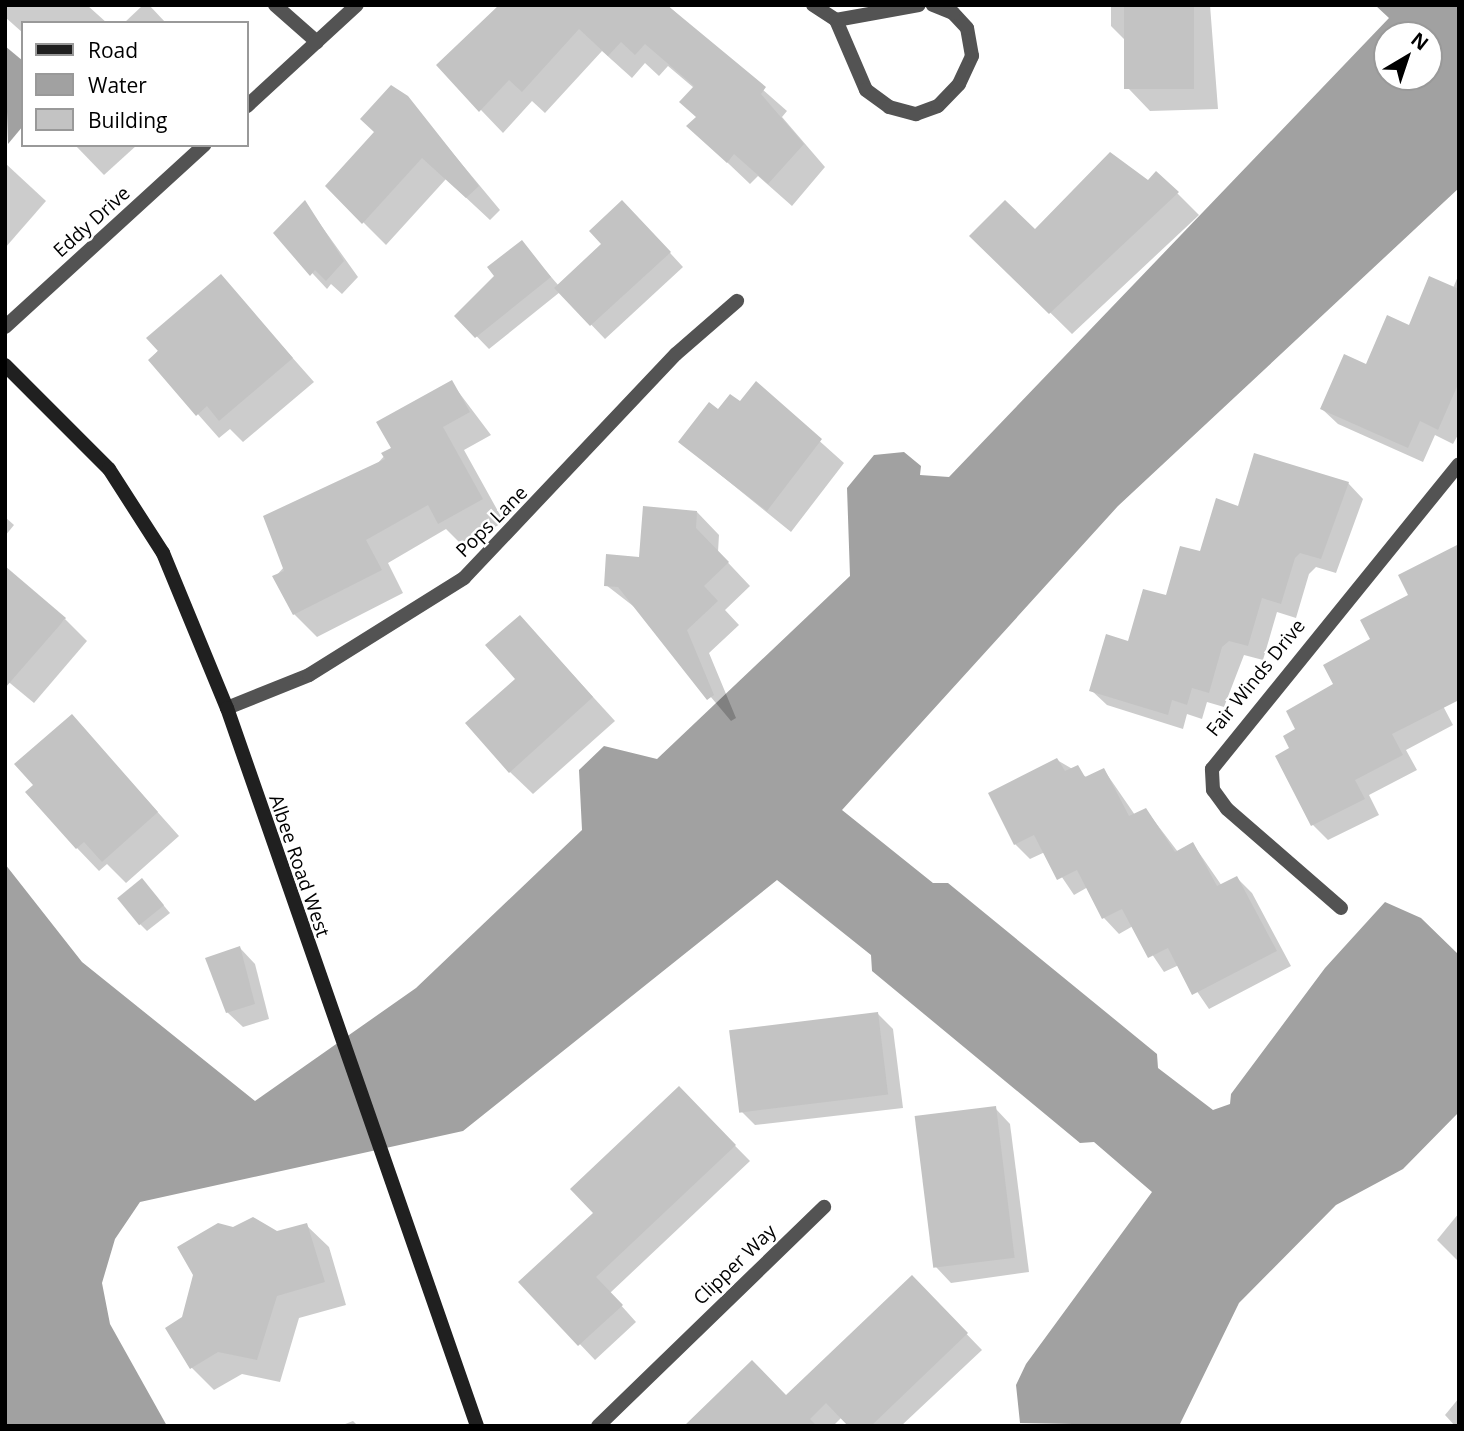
<!DOCTYPE html>
<style>
body{margin:0}
#map{position:relative;width:1464px;height:1431px;overflow:hidden;background:#fff;font-family:"Open Sans",sans-serif}
div>[style]{position:absolute}
.water>*{inset:0;background:#a1a1a1}
.shadow>*{inset:0;background:#0003}
.building>*{inset:0;background:#c3c3c3;transform-origin:0 0}
.street>*{height:14px;margin:-7px;padding:0 7px;transform-origin:7px;border-radius:7px;background:#535353}
.secondary>*{height:14px;margin:-7px;padding:0 7px;transform-origin:7px;border-radius:7px;background:#202020}
span{translate:-50% -50%;white-space:nowrap;text-align:center;line-height:1.15;-webkit-text-stroke:5px #fff;paint-order:stroke}
.street-label{font-size:19px;color:#000}
.frame{position:absolute;inset:0;border:7px solid #000;pointer-events:none}
.legend{position:absolute;left:21px;top:21px;width:228px;height:126px;box-sizing:border-box;background:#fff;border:2px solid #999;margin:0;padding:9px 12px;list-style:none;font-size:21px;color:#000}
.legend li{display:flex;align-items:center;gap:14px;height:35px}
.legend b{width:35px;border:2px solid #999}
.north{position:absolute;left:1373px;top:21px;width:70px;height:70px;box-sizing:border-box;background:#fff;border:2px solid #999;border-radius:50%;rotate:39deg;font-size:19px;font-weight:700;line-height:28px;text-align:center;color:#000}
.north::after{content:'';display:block;margin:auto;width:24px;height:32px;background:#000;clip-path:polygon(50% 0,100% 100%,50% 72%,0 100%)}
</style>
<div id="map">
<div class="water">
<i style="clip-path:polygon(evenodd,1375px 5px,1459px 5px,1459px 188px,1118px 506px,842px 810px,933px 883px,948px 883px,1157px 1054px,1158px 1068px,1213px 1110px,1230px 1104px,1231px 1094px,1325px 968px,1385px 902px,1421px 918px,1459px 955px,1459px 1112px,1403px 1169px,1336px 1205px,1239px 1303px,1179px 1426px,1020px 1423px,1016px 1385px,1026px 1364px,1152px 1192px,1094px 1142px,1080px 1143px,872px 971px,871px 955px,777px 880px,463px 1131px,140px 1202px,115px 1239px,102px 1283px,110px 1324px,167px 1426px,5px 1426px,5px 864px,82px 962px,255px 1101px,416px 988px,582px 830px,579px 770px,604px 746px,657px 759px,850px 576px,847px 488px,874px 455px,904px 452px,921px 466px,920px 475px,949px 477px,1389px 18px,1375px 5px,1387px 35px,1429px 35px,1429px 77px,1387px 77px,1387px 35px)"></i>
<i style="clip-path:polygon(5px 46px,23px 61px,23px 126px,8px 144px)"></i>
</div>
<div class="shadow">
<i style="clip-path:polygon(5px 5px,87px 5px,107px 23px,23px 23px,23px 33px,5px 17px)"></i>
<i style="clip-path:polygon(143px 5px,149px 5px,166px 23px,124px 23px)"></i>
<i style="clip-path:polygon(667px 5px,787px 111px,782px 117px,825px 167px,792px 206px,758px 176px,750px 184px,689px 126px,697px 117px,694px 88px,668px 66px,659px 76px,645px 63px,632px 78px,602px 51px,545px 113px,532px 101px,503px 133px,438px 65px)"></i>
<i style="clip-path:polygon(1111px 5px,1210px 5px,1218px 109px,1150px 111px,1128px 88px,1126px 41px,1111px 26px)"></i>
<i style="clip-path:polygon(406px 97px,500px 210px,490px 220px,446px 179px,386px 245px,327px 186px)"></i>
<i style="clip-path:polygon(75px 145px,137px 145px,104px 175px)"></i>
<i style="clip-path:polygon(5px 163px,46px 201px,5px 248px)"></i>
<i style="clip-path:polygon(1148px 182px,1177px 193px,1199px 215px,1072px 334px,972px 236px,1035px 231px)"></i>
<i style="clip-path:polygon(305px 203px,358px 277px,342px 294px,331px 284px,327px 289px,275px 233px)"></i>
<i style="clip-path:polygon(636px 216px,683px 267px,605px 339px,560px 292px,489px 349px,457px 316px,526px 248px,559px 286px)"></i>
<i style="clip-path:polygon(1459px 274px,1459px 433px,1453px 444px,1435px 435px,1423px 462px,1338px 424px,1322px 409px,1453px 288px)"></i>
<i style="clip-path:polygon(221px 277px,314px 382px,243px 442px,230px 429px,219px 438px,150px 360px)"></i>
<i style="clip-path:polygon(451px 382px,491px 435px,464px 450px,504px 522px,462px 545px,446px 529px,388px 563px,403px 593px,317px 637px,294px 614px,275px 577px)"></i>
<i style="clip-path:polygon(756px 384px,844px 463px,791px 532px,680px 442px,719px 412px,741px 404px)"></i>
<i style="clip-path:polygon(1348px 483px,1363px 499px,1336px 573px,1316px 567px,1309px 574px,1296px 618px,1277px 612px,1263px 660px,1244px 655px,1224px 707px,1207px 702px,1202px 719px,1187px 714px,1183px 729px,1107px 705px,1091px 690px,1239px 508px)"></i>
<i style="clip-path:polygon(697px 512px,719px 535px,718px 552px,750px 586px,725px 610px,739px 625px,709px 653px,736px 718px,731px 721px,637px 609px,606px 585px)"></i>
<i style="clip-path:polygon(5px 517px,14px 525px,5px 536px)"></i>
<i style="clip-path:polygon(520px 617px,615px 721px,533px 794px,510px 772px)"></i>
<i style="clip-path:polygon(65px 619px,87px 641px,34px 703px,5px 679px)"></i>
<i style="clip-path:polygon(1410px 643px,1453px 725px,1406px 750px,1417px 770px,1369px 795px,1379px 815px,1328px 840px,1313px 825px,1291px 749px)"></i>
<i style="clip-path:polygon(72px 716px,179px 836px,126px 883px,107px 864px,99px 871px,77px 848px,35px 785px)"></i>
<i style="clip-path:polygon(1057px 760px,1088px 778px,1104px 770px,1135px 815px,1146px 810px,1178px 852px,1193px 844px,1222px 886px,1237px 878px,1252px 893px,1291px 966px,1209px 1009px,1179px 965px,1164px 972px,1133px 926px,1119px 934px,1104px 918px,1088px 887px,1074px 895px,1045px 852px,1030px 859px,1015px 844px)"></i>
<i style="clip-path:polygon(149px 888px,170px 913px,147px 931px,140px 924px)"></i>
<i style="clip-path:polygon(240px 948px,255px 964px,269px 1019px,243px 1027px,227px 1012px)"></i>
<i style="clip-path:polygon(878px 1014px,893px 1029px,903px 1108px,755px 1125px,740px 1110px)"></i>
<i style="clip-path:polygon(684px 1094px,750px 1161px,610px 1293px,636px 1322px,595px 1360px,521px 1282px,595px 1213px)"></i>
<i style="clip-path:polygon(995px 1108px,1010px 1124px,1029px 1272px,951px 1283px,936px 1267px)"></i>
<i style="clip-path:polygon(1459px 1213px,1459px 1262px,1437px 1240px)"></i>
<i style="clip-path:polygon(306px 1225px,329px 1247px,346px 1305px,299px 1318px,280px 1382px,242px 1374px,214px 1390px,192px 1368px,183px 1319px,277px 1233px)"></i>
<i style="clip-path:polygon(927px 1293px,982px 1350px,901px 1426px,850px 1426px,842px 1417px,833px 1426px,686px 1426px,787px 1397px)"></i>
<i style="clip-path:polygon(1459px 1398px,1459px 1426px,1455px 1426px,1445px 1415px)"></i>
<i style="clip-path:polygon(353px 1421px,358px 1426px,340px 1426px)"></i>
</div>
<div class="building">
<i style="clip-path:polygon(499px 5px,667px 5px,766px 87px,761px 94px,804px 144px,768px 184px,734px 154px,727px 163px,686px 126px,696px 117px,679px 102px,694px 86px,645px 44px,635px 55px,621px 42px,608px 56px,579px 29px,522px 92px,509px 80px,479px 112px,436px 65px)"></i>
<i style="left:1124px;top:5px;width:70px;height:84px"></i>
<i style="clip-path:polygon(391px 85px,408px 96px,479px 186px,466px 198px,422px 158px,362px 224px,325px 186px,374px 132px,360px 119px)"></i>
<i style="clip-path:polygon(1110px 152px,1148px 180px,1156px 171px,1179px 192px,1049px 314px,969px 236px,1005px 200px,1035px 229px)"></i>
<i style="clip-path:polygon(305px 200px,344px 261px,326px 281px,315px 270px,310px 276px,273px 233px)"></i>
<i style="clip-path:polygon(622px 200px,671px 252px,590px 326px,554px 288px,601px 244px,589px 231px)"></i>
<i style="clip-path:polygon(522px 240px,551px 277px,475px 338px,454px 316px,494px 276px,487px 267px)"></i>
<i style="clip-path:polygon(221px 274px,293px 358px,219px 421px,207px 406px,196px 416px,148px 360px,158px 351px,146px 338px)"></i>
<i style="clip-path:polygon(1429px 276px,1459px 289px,1459px 382px,1438px 430px,1420px 421px,1408px 448px,1320px 409px,1344px 354px,1366px 364px,1387px 315px,1409px 325px)"></i>
<i style="clip-path:polygon(452px 380px,470px 412px,443px 427px,483px 499px,438px 524px,428px 505px,366px 540px,382px 570px,293px 615px,272px 576px,284px 571px,263px 516px,385px 459px,381px 453px,391px 448px,376px 422px)"></i>
<i style="clip-path:polygon(756px 381px,822px 439px,767px 511px,678px 442px,709px 402px,718px 409px,730px 394px,740px 401px)"></i>
<i style="clip-path:polygon(1254px 453px,1349px 482px,1321px 559px,1300px 553px,1295px 558px,1281px 604px,1262px 598px,1248px 646px,1229px 641px,1222px 647px,1209px 693px,1192px 688px,1187px 705px,1172px 700px,1168px 715px,1089px 691px,1106px 634px,1128px 641px,1143px 589px,1166px 595px,1180px 546px,1200px 551px,1216px 498px,1238px 506px)"></i>
<i style="clip-path:polygon(643px 506px,697px 511px,696px 528px,729px 562px,704px 586px,718px 601px,687px 630px,714px 695px,707px 700px,618px 587px,604px 586px,606px 554px,639px 557px)"></i>
<i style="clip-path:polygon(1459px 544px,1459px 700px,1392px 734px,1403px 755px,1355px 780px,1365px 799px,1311px 826px,1275px 756px,1289px 748px,1283px 736px,1295px 729px,1286px 711px,1333px 684px,1323px 665px,1370px 639px,1360px 620px,1408px 595px,1398px 575px)"></i>
<i style="clip-path:polygon(5px 566px,66px 618px,5px 688px)"></i>
<i style="clip-path:polygon(520px 615px,593px 697px,509px 773px,465px 723px,515px 679px,485px 645px)"></i>
<i style="clip-path:polygon(72px 714px,158px 812px,102px 862px,84px 842px,76px 849px,25px 792px,33px 785px,14px 764px)"></i>
<i style="clip-path:polygon(1057px 758px,1065px 771px,1078px 765px,1085px 777px,1104px 768px,1129px 816px,1146px 808px,1175px 852px,1193px 842px,1217px 886px,1237px 876px,1277px 951px,1192px 995px,1168px 948px,1148px 958px,1122px 909px,1102px 919px,1077px 870px,1057px 880px,1034px 835px,1014px 845px,988px 793px)"></i>
<i style="left:142px;top:878px;width:35px;height:32px;rotate:51deg"></i>
<i style="clip-path:polygon(240px 946px,255px 1004px,226px 1013px,205px 958px)"></i>
<i style="left:878px;top:1012px;width:83px;height:150px;rotate:83deg"></i>
<i style="clip-path:polygon(679px 1086px,736px 1145px,596px 1277px,623px 1305px,578px 1346px,518px 1282px,593px 1213px,570px 1189px)"></i>
<i style="left:996px;top:1106px;width:153px;height:82px;rotate:83deg"></i>
<i style="clip-path:polygon(253px 1217px,277px 1231px,307px 1223px,325px 1282px,277px 1296px,257px 1360px,218px 1352px,190px 1369px,165px 1328px,182px 1317px,193px 1275px,177px 1247px,218px 1223px,233px 1227px)"></i>
<i style="clip-path:polygon(912px 1275px,968px 1333px,871px 1426px,848px 1426px,826px 1403px,810px 1419px,817px 1426px,684px 1426px,752px 1360px,786px 1395px)"></i>
</div>
<div class="street">
<i style="left:275px;top:5px;width:56px;rotate:41.4deg"></i>
<i style="left:813px;top:5px;width:27px;rotate:33deg"></i>
<i style="left:836px;top:20px;width:76px;rotate:66.8deg"></i>
<i style="left:866px;top:90px;width:29px;rotate:36deg"></i>
<i style="left:889px;top:107px;width:28px;rotate:15deg"></i>
<i style="left:916px;top:114px;width:23px;rotate:-20deg"></i>
<i style="left:938px;top:106px;width:30px;rotate:-46deg"></i>
<i style="left:959px;top:84px;width:31px;rotate:-65deg"></i>
<i style="left:972px;top:56px;width:28px;rotate:-100deg"></i>
<i style="left:967px;top:28px;width:21px;rotate:-133deg"></i>
<i style="left:953px;top:13px;width:22px;rotate:-158deg"></i>
<i style="left:836px;top:20px;width:84px;rotate:-10.2deg"></i>
<i style="left:247px;top:106px;width:149px;rotate:-42.6deg"></i>
<i style="left:5px;top:327px;width:270px;rotate:-42.4deg"></i>
<i style="left:227px;top:708px;width:88px;rotate:-21.9deg"></i>
<i style="left:309px;top:675px;width:183px;rotate:-32deg"></i>
<i style="left:464px;top:578px;width:308px;rotate:-46.6deg"></i>
<i style="left:676px;top:354px;width:81px;rotate:-41deg"></i>
<i style="left:1341px;top:908px;width:151px;rotate:-139deg"></i>
<i style="left:1227px;top:809px;width:24px;rotate:-126deg"></i>
<i style="left:1213px;top:790px;width:21px;rotate:-93deg"></i>
<i style="left:1212px;top:769px;width:392px;rotate:-51deg"></i>
<i style="left:598px;top:1426px;width:315px;rotate:-44.1deg"></i>
</div>
<div class="secondary">
<i style="left:5px;top:365px;width:147px;rotate:45deg"></i>
<i style="left:109px;top:469px;width:100px;rotate:57.3deg"></i>
<i style="left:163px;top:553px;width:168px;rotate:67.6deg"></i>
<i style="left:227px;top:708px;width:760px;rotate:70.8deg"></i>
</div>
<div class="street-label">
<span style="left:92px;top:222px;rotate:-42deg">Eddy Drive</span>
<span style="left:492px;top:522px;rotate:-45deg">Pops Lane</span>
<span style="left:1256px;top:678px;rotate:-51deg">Fair Winds Drive</span>
<span style="left:299px;top:866px;rotate:71deg">Albee Road West</span>
<span style="left:735px;top:1265px;rotate:-44deg">Clipper Way</span>
</div>
<div class="frame"></div>
<ul class="legend">
<li><b style="height:9px;background:#202020"></b>Road</li>
<li><b style="height:19px;background:#a1a1a1"></b>Water</li>
<li><b style="height:19px;background:#c3c3c3"></b>Building</li>
</ul>
<div class="north">N</div>
</div>
